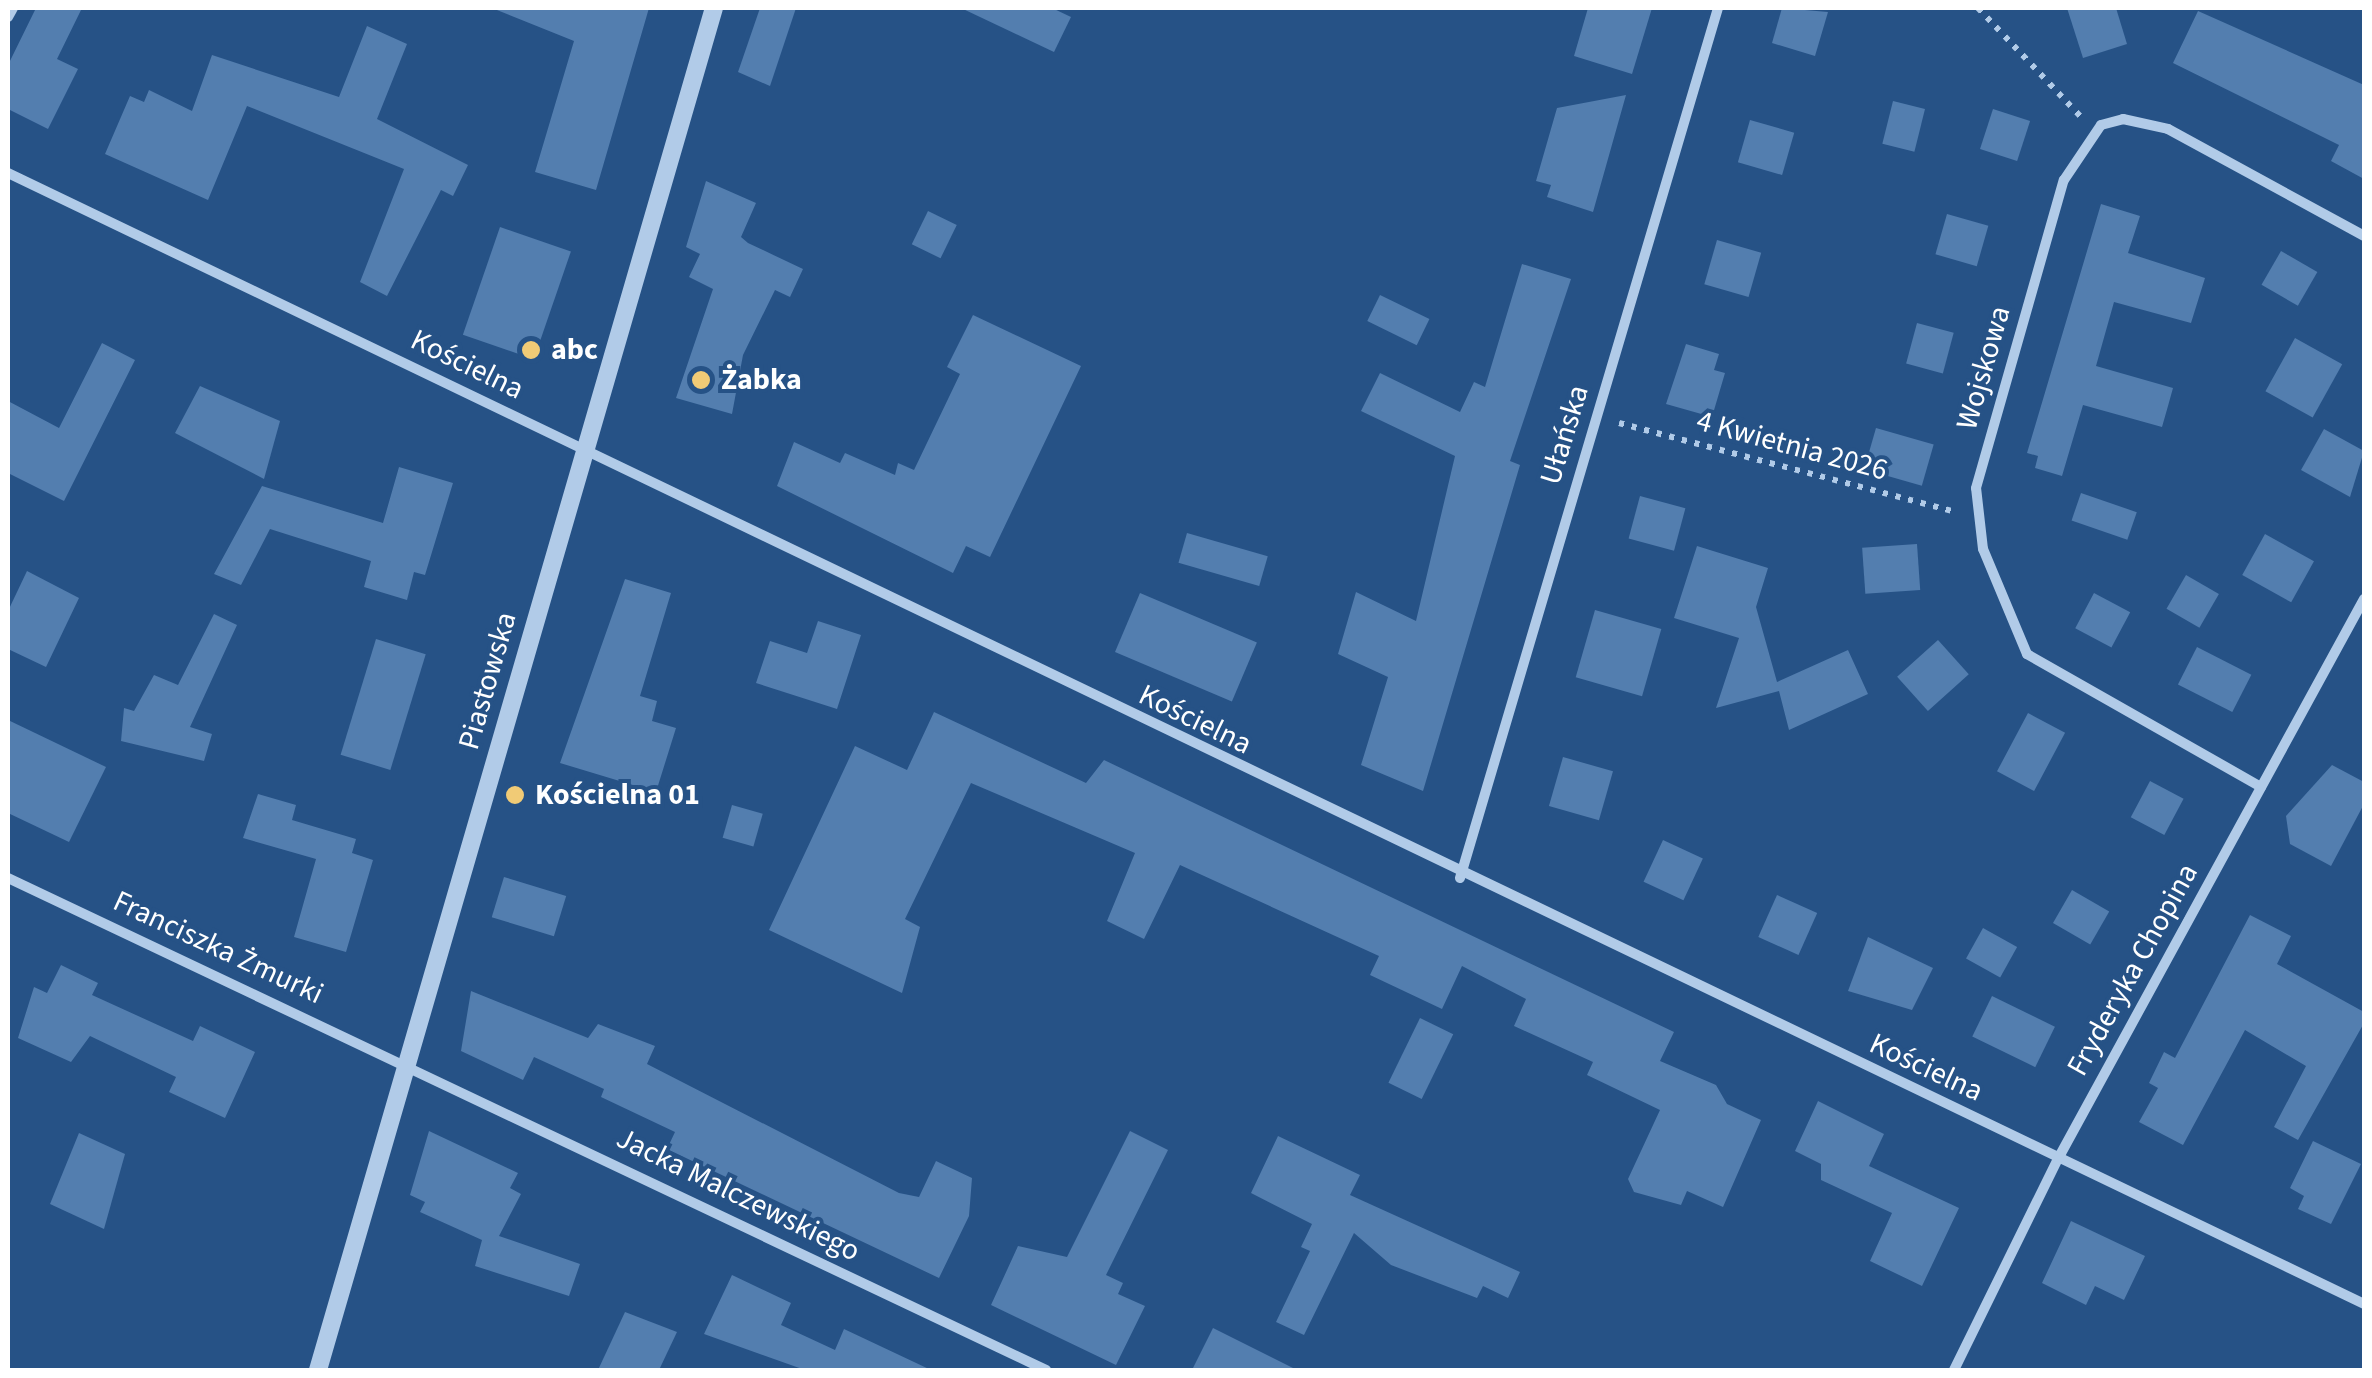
<!DOCTYPE html>
<meta charset="utf-8">
<style>
body{margin:0}
#map{position:relative;width:2372px;height:1378px;overflow:hidden;background:#265286;font-family:"Source Sans 3",sans-serif}
div>[style]{position:absolute}
.building>*{inset:0;background:#537eaf;transform-origin:0 0}
.path>*{height:6px;margin-top:-3px;transform-origin:0;background:repeating-linear-gradient(90deg,#b1cbe8 0 5px,transparent 0 13px)}
.minor>*{height:10px;margin:-5px;padding:0 5px;transform-origin:5px;border-radius:5px;background:#b1cbe8}
.tertiary>*{height:18px;margin:-9px;padding:0 9px;transform-origin:9px;border-radius:9px;background:#b1cbe8}
.dots>*{width:28px;height:28px;translate:-50% -50%;box-sizing:border-box;border:5px solid #265286;border-radius:50%}
span{translate:-50% -50%;white-space:nowrap;text-align:center;line-height:1.15;-webkit-text-stroke:8px #265286;paint-order:stroke}
.poi-label{font-size:30px;color:#fff;font-weight:700}
.left{translate:0 -50%;text-align:left}
.street-label{font-size:30px;color:#fff}
.frame{position:absolute;inset:0;border:10px solid #fff;pointer-events:none}
</style>
<div id="map">
<div class="building">
<i style="clip-path:polygon(36px 8px,82px 8px,57px 59px,78px 69px,48px 129px,8px 109px,8px 65px)"></i>
<i style="clip-path:polygon(492px 8px,649px 8px,596px 190px,535px 172px,574px 41px)"></i>
<i style="clip-path:polygon(760px 8px,796px 8px,770px 86px,738px 72px)"></i>
<i style="clip-path:polygon(961px 8px,1052px 8px,1071px 17px,1054px 52px)"></i>
<i style="clip-path:polygon(1588px 8px,1652px 8px,1632px 74px,1574px 56px)"></i>
<i style="clip-path:polygon(1782px 8px,1828px 12px,1815px 56px,1772px 43px)"></i>
<i style="clip-path:polygon(2067px 8px,2116px 8px,2127px 44px,2083px 58px)"></i>
<i style="clip-path:polygon(2198px 11px,2364px 85px,2364px 179px,2331px 161px,2339px 145px,2173px 63px)"></i>
<i style="clip-path:polygon(367px 26px,407px 44px,377px 119px,468px 165px,453px 196px,441px 190px,387px 296px,360px 282px,404px 169px,247px 106px,208px 200px,105px 154px,130px 96px,144px 102px,149px 90px,192px 111px,212px 55px,339px 97px)"></i>
<i style="clip-path:polygon(1626px 95px,1593px 212px,1547px 197px,1551px 185px,1536px 181px,1557px 108px)"></i>
<i style="left:1893px;top:101px;width:33px;height:44px;rotate:14deg"></i>
<i style="left:1993px;top:109px;width:39px;height:42px;rotate:18deg"></i>
<i style="left:1750px;top:120px;width:46px;height:44px;rotate:16deg"></i>
<i style="clip-path:polygon(706px 181px,756px 203px,741px 237px,748px 243px,803px 269px,790px 297px,775px 290px,743px 355px,732px 414px,676px 398px,713px 289px,689px 277px,700px 254px,686px 247px)"></i>
<i style="clip-path:polygon(2101px 204px,2140px 216px,2128px 253px,2205px 278px,2191px 323px,2114px 302px,2096px 366px,2173px 388px,2168px 406px,2162px 427px,2083px 405px,2062px 476px,2035px 468px,2038px 456px,2027px 453px)"></i>
<i style="left:928px;top:211px;width:32px;height:37px;rotate:26deg"></i>
<i style="left:1947px;top:214px;width:43px;height:42px;rotate:16deg"></i>
<i style="left:500px;top:227px;width:75px;height:114px;rotate:19deg"></i>
<i style="left:1717px;top:240px;width:46px;height:46px;rotate:16deg"></i>
<i style="left:2281px;top:251px;width:42px;height:39px;rotate:30deg"></i>
<i style="clip-path:polygon(1522px 264px,1571px 279px,1510px 461px,1520px 465px,1423px 791px,1361px 765px,1388px 677px,1338px 654px,1356px 592px,1416px 621px,1455px 456px,1361px 411px,1380px 373px,1460px 412px,1474px 382px,1485px 387px)"></i>
<i style="left:1380px;top:295px;width:55px;height:29px;rotate:26deg"></i>
<i style="clip-path:polygon(973px 315px,1081px 366px,990px 557px,966px 546px,953px 573px,777px 486px,794px 442px,840px 463px,845px 453px,895px 475px,898px 463px,914px 470px,960px 374px,947px 367px)"></i>
<i style="left:1917px;top:323px;width:38px;height:42px;rotate:15deg"></i>
<i style="left:2295px;top:338px;width:54px;height:61px;rotate:29deg"></i>
<i style="clip-path:polygon(102px 343px,135px 360px,64px 501px,8px 473px,8px 401px,59px 428px)"></i>
<i style="clip-path:polygon(1686px 344px,1719px 354px,1714px 370px,1725px 373px,1712px 417px,1666px 404px)"></i>
<i style="clip-path:polygon(200px 386px,280px 421px,264px 479px,175px 433px)"></i>
<i style="left:1876px;top:428px;width:60px;height:43px;rotate:16deg"></i>
<i style="clip-path:polygon(2324px 429px,2364px 451px,2350px 497px,2301px 470px)"></i>
<i style="clip-path:polygon(399px 467px,453px 483px,425px 575px,414px 572px,407px 600px,364px 587px,371px 561px,270px 529px,241px 585px,214px 574px,262px 486px,383px 523px)"></i>
<i style="left:2081px;top:493px;width:59px;height:29px;rotate:19deg"></i>
<i style="left:1640px;top:496px;width:47px;height:44px;rotate:15deg"></i>
<i style="left:1187px;top:533px;width:84px;height:31px;rotate:16deg"></i>
<i style="left:2265px;top:534px;width:56px;height:47px;rotate:29deg"></i>
<i style="left:1917px;top:544px;width:46px;height:55px;rotate:86deg"></i>
<i style="clip-path:polygon(1697px 546px,1768px 568px,1756px 607px,1777px 682px,1848px 650px,1868px 694px,1789px 730px,1779px 691px,1716px 708px,1739px 638px,1674px 618px)"></i>
<i style="clip-path:polygon(27px 571px,79px 598px,46px 667px,8px 649px,8px 611px)"></i>
<i style="left:2186px;top:575px;width:38px;height:39px;rotate:30deg"></i>
<i style="clip-path:polygon(625px 579px,671px 593px,640px 696px,657px 701px,652px 721px,676px 728px,656px 792px,560px 763px)"></i>
<i style="left:1140px;top:593px;width:127px;height:64px;rotate:23deg"></i>
<i style="left:2094px;top:593px;width:41px;height:40px;rotate:28deg"></i>
<i style="left:1595px;top:610px;width:69px;height:70px;rotate:16deg"></i>
<i style="clip-path:polygon(214px 614px,237px 625px,190px 727px,212px 734px,204px 761px,121px 741px,124px 708px,134px 711px,154px 675px,178px 685px)"></i>
<i style="clip-path:polygon(818px 621px,861px 635px,837px 709px,756px 683px,770px 641px,807px 653px)"></i>
<i style="left:376px;top:639px;width:52px;height:121px;rotate:17deg"></i>
<i style="left:1938px;top:640px;width:46px;height:55px;rotate:48deg"></i>
<i style="left:2197px;top:647px;width:61px;height:42px;rotate:27deg"></i>
<i style="clip-path:polygon(934px 712px,1086px 783px,1104px 760px,1674px 1032px,1660px 1061px,1716px 1085px,1727px 1104px,1761px 1120px,1723px 1207px,1687px 1191px,1681px 1205px,1634px 1192px,1628px 1179px,1660px 1110px,1587px 1075px,1593px 1062px,1514px 1026px,1526px 999px,1462px 966px,1442px 1009px,1370px 975px,1379px 956px,1180px 865px,1144px 939px,1107px 921px,1135px 853px,971px 783px,905px 919px,920px 927px,902px 993px,769px 930px,855px 746px,907px 770px)"></i>
<i style="left:2028px;top:713px;width:42px;height:66px;rotate:28deg"></i>
<i style="clip-path:polygon(8px 720px,106px 767px,69px 842px,8px 813px)"></i>
<i style="left:1563px;top:757px;width:52px;height:51px;rotate:16deg"></i>
<i style="clip-path:polygon(2332px 765px,2364px 782px,2364px 804px,2331px 866px,2290px 844px,2286px 816px)"></i>
<i style="left:2150px;top:781px;width:38px;height:41px;rotate:28deg"></i>
<i style="clip-path:polygon(258px 794px,296px 805px,292px 820px,356px 839px,352px 853px,373px 860px,346px 952px,294px 937px,316px 859px,243px 838px)"></i>
<i style="left:732px;top:805px;width:32px;height:34px;rotate:16deg"></i>
<i style="left:1663px;top:840px;width:44px;height:46px;rotate:25deg"></i>
<i style="left:504px;top:877px;width:65px;height:42px;rotate:17deg"></i>
<i style="left:2072px;top:890px;width:43px;height:38px;rotate:30deg"></i>
<i style="left:1777px;top:895px;width:44px;height:46px;rotate:24deg"></i>
<i style="clip-path:polygon(2250px 915px,2291px 936px,2277px 964px,2364px 1012px,2364px 1023px,2298px 1140px,2274px 1127px,2306px 1066px,2245px 1030px,2183px 1145px,2139px 1122px,2158px 1088px,2149px 1083px,2164px 1052px,2175px 1058px)"></i>
<i style="left:1983px;top:928px;width:39px;height:35px;rotate:29deg"></i>
<i style="clip-path:polygon(1868px 937px,1933px 968px,1912px 1010px,1848px 991px)"></i>
<i style="clip-path:polygon(61px 965px,98px 983px,92px 995px,193px 1041px,200px 1026px,255px 1052px,225px 1118px,169px 1092px,176px 1077px,90px 1036px,71px 1062px,18px 1038px,34px 987px,47px 993px)"></i>
<i style="clip-path:polygon(471px 991px,588px 1038px,598px 1024px,655px 1046px,647px 1064px,899px 1193px,919px 1197px,936px 1161px,972px 1178px,969px 1216px,939px 1278px,667px 1149px,675px 1132px,601px 1097px,604px 1089px,534px 1057px,523px 1080px,461px 1051px)"></i>
<i style="left:1992px;top:996px;width:70px;height:45px;rotate:26deg"></i>
<i style="left:1420px;top:1018px;width:37px;height:72px;rotate:26deg"></i>
<i style="clip-path:polygon(1818px 1101px,1884px 1134px,1869px 1166px,1959px 1208px,1922px 1286px,1870px 1261px,1892px 1213px,1821px 1180px,1821px 1164px,1795px 1151px)"></i>
<i style="clip-path:polygon(429px 1131px,518px 1173px,510px 1188px,521px 1194px,499px 1236px,580px 1264px,569px 1296px,475px 1266px,482px 1240px,420px 1212px,425px 1202px,410px 1195px)"></i>
<i style="clip-path:polygon(1130px 1131px,1168px 1150px,1106px 1275px,1123px 1283px,1118px 1294px,1145px 1306px,1116px 1365px,991px 1305px,1018px 1246px,1067px 1257px)"></i>
<i style="clip-path:polygon(79px 1133px,125px 1154px,104px 1229px,50px 1204px)"></i>
<i style="clip-path:polygon(1278px 1136px,1360px 1175px,1350px 1195px,1520px 1272px,1508px 1298px,1483px 1286px,1477px 1298px,1391px 1265px,1354px 1233px,1304px 1335px,1276px 1322px,1310px 1251px,1301px 1247px,1312px 1224px,1251px 1193px)"></i>
<i style="clip-path:polygon(2313px 1141px,2361px 1164px,2331px 1224px,2298px 1209px,2304px 1196px,2290px 1188px)"></i>
<i style="clip-path:polygon(2071px 1221px,2145px 1256px,2124px 1300px,2095px 1286px,2086px 1305px,2042px 1283px)"></i>
<i style="clip-path:polygon(732px 1275px,791px 1303px,781px 1325px,835px 1350px,844px 1329px,931px 1370px,805px 1370px,704px 1334px)"></i>
<i style="clip-path:polygon(625px 1312px,677px 1332px,659px 1370px,598px 1370px)"></i>
<i style="clip-path:polygon(1213px 1328px,1297px 1370px,1192px 1370px)"></i>
</div>
<div class="path">
<i style="left:1978px;top:8px;width:151px;rotate:46.6deg"></i>
<i style="left:1619px;top:423px;width:348px;rotate:14.8deg"></i>
</div>
<div class="minor">
<i style="left:8px;top:17px;width:10px;rotate:-61deg"></i>
<i style="left:8px;top:173px;width:2613px;rotate:25.64deg"></i>
<i style="left:2261px;top:787px;width:269px;rotate:-150.4deg"></i>
<i style="left:2027px;top:654px;width:114px;rotate:-112.7deg"></i>
<i style="left:1983px;top:549px;width:61px;rotate:-96.5deg"></i>
<i style="left:1976px;top:488px;width:320px;rotate:-74.1deg"></i>
<i style="left:2064px;top:180px;width:66px;rotate:-56.1deg"></i>
<i style="left:2101px;top:125px;width:23px;rotate:-15deg"></i>
<i style="left:2123px;top:119px;width:46px;rotate:12.5deg"></i>
<i style="left:2168px;top:129px;width:223px;rotate:28.6deg"></i>
<i style="left:8px;top:878px;width:1149px;rotate:25.36deg"></i>
<i style="left:1460px;top:878px;width:907px;rotate:-73.48deg"></i>
<i style="left:1954px;top:1370px;width:237px;rotate:-63.8deg"></i>
<i style="left:2059px;top:1157px;width:636px;rotate:-61.34deg"></i>
</div>
<div class="tertiary">
<i style="left:318px;top:1370px;width:1418px;rotate:-73.79deg"></i>
</div>
<div class="dots">
<i style="left:531px;top:350px;background:#f1cb76"></i>
<i style="left:701px;top:380px;background:#f1cb76"></i>
<i style="left:515px;top:795px;background:#f1cb76"></i>
</div>
<div class="poi-label">
<span class="left" style="left:551px;top:350px">abc</span>
<span class="left" style="left:721px;top:380px">Żabka</span>
<span class="left" style="left:535px;top:795px">Kościelna 01</span>
</div>
<div class="street-label">
<span style="left:467px;top:365px;rotate:26deg">Kościelna</span>
<span style="left:1984px;top:368px;rotate:-74deg">Wojskowa</span>
<span style="left:1565px;top:435px;rotate:-73deg">Ułańska</span>
<span style="left:1792px;top:446px;rotate:15deg">4 Kwietnia 2026</span>
<span style="left:488px;top:681px;rotate:-74deg">Piastowska</span>
<span style="left:1195px;top:720px;rotate:26deg">Kościelna</span>
<span style="left:218px;top:948px;rotate:25deg">Franciszka Żmurki</span>
<span style="left:2133px;top:970px;rotate:-61deg">Fryderyka Chopina</span>
<span style="left:1926px;top:1068px;rotate:25deg">Kościelna</span>
<span style="left:738px;top:1195px;rotate:26deg">Jacka Malczewskiego</span>
</div>
<div class="frame"></div>
</div>
